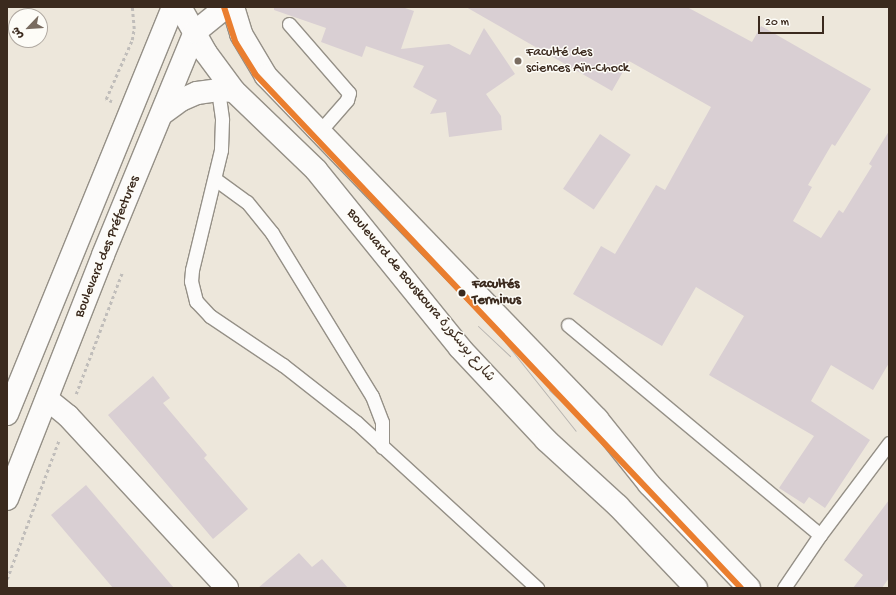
<!DOCTYPE html>
<meta charset="utf-8">
<style>
body{margin:0}
#map{position:relative;width:896px;height:595px;overflow:hidden;background:#ede7db;font-family:"Gochi Hand","Playpen Sans Arabic",sans-serif}
div>[style]{position:absolute}
.building>*{inset:0;background:#d9cfd3;transform-origin:0 0}
.path>*{height:2.5px;margin-top:-1.25px;transform-origin:0;background:repeating-linear-gradient(90deg,#c0bdba 0 3px,transparent 0 6px)}
.roads{filter:drop-shadow(1px 0 #959087) drop-shadow(-1px 0 #959087) drop-shadow(0 1px #959087) drop-shadow(0 -1px #959087)}
.lane>*{height:13px;margin:-6.5px;padding:0 6.5px;transform-origin:6.5px;border-radius:6.5px;background:#fcfbfa}
.street>*{height:22px;margin:-11px;padding:0 11px;transform-origin:11px;border-radius:11px;background:#fcfbfa}
.secondary>*{height:22px;margin:-11px;padding:0 11px;transform-origin:11px;border-radius:11px;background:#fcfbfa}
.tram>*{height:1px;margin:-0.5px;padding:0 0.5px;transform-origin:0.5px;border-radius:0.5px;background:#b7b4b0}
.tram-1>*{height:6px;margin:-3px;padding:0 3px;transform-origin:3px;border-radius:3px;background:#ea7e2f}
.dots>*{width:11px;height:11px;translate:-50% -50%;box-sizing:border-box;border:2px solid #fdfcf7;border-radius:50%}
span{translate:-50% -50%;white-space:nowrap;text-align:center;line-height:1.15;-webkit-text-stroke:3px #fdfcf7;paint-order:stroke}
.poi-label{font-size:14px;color:#3b2a1e}
.left{translate:0 -50%;text-align:left}
.street-label{font-size:14px;color:#3b2a1e}
.stop-label{font-size:14px;color:#3b2a1e;font-weight:700}
.frame{position:absolute;inset:0;border:8px solid #3b2a1e;pointer-events:none}
.north{position:absolute;left:8px;top:8px;width:40px;height:40px;box-sizing:border-box;background:#fdfcf7;border:1px solid #afa8a0;border-radius:50%;rotate:245deg;font-size:11px;font-weight:700;line-height:16px;text-align:center;color:#3b2a1e}
.north::after{content:'';display:block;margin:auto;width:14px;height:18px;background:#796c60;clip-path:polygon(50% 0,100% 100%,50% 72%,0 100%)}
.scale{position:absolute;left:758px;top:16px;width:66px;height:18px;box-sizing:border-box;border:2px solid #3b2a1e;border-top:0;padding-left:5px;font-size:12px;line-height:14px;white-space:nowrap;color:#3b2a1e;-webkit-text-stroke:3px #fdfcf7;paint-order:stroke}
</style>
<div id="map">
<div class="building">
<i style="clip-path:polygon(274px 7px,402px 7px,414px 11px,401px 49px,449px 44px,470px 55px,484px 28px,515px 74px,486px 94px,501px 116px,502px 130px,449px 137px,446px 112px,430px 114px,437px 100px,413px 87px,424px 66px,366px 46px,362px 57px,321px 42px,326px 28px,274px 10px)"></i>
<i style="clip-path:polygon(466px 7px,687px 7px,752px 42px,761px 26px,871px 89px,835px 146px,832px 144px,808px 185px,812px 187px,793px 221px,821px 238px,839px 210px,843px 213px,872px 166px,869px 164px,889px 131px,889px 363px,873px 390px,831px 365px,811px 401px,870px 440px,825px 508px,809px 497px,804px 504px,779px 488px,814px 436px,709px 375px,744px 316px,696px 287px,662px 346px,573px 294px,601px 246px,615px 254px,656px 185px,665px 190px,711px 107px,629px 61px,612px 91px)"></i>
<i style="left:600px;top:134px;width:37px;height:66px;rotate:34deg"></i>
<i style="clip-path:polygon(153px 376px,170px 398px,163px 403px,207px 455px,204px 458px,248px 509px,213px 539px,108px 415px)"></i>
<i style="clip-path:polygon(86px 485px,174px 588px,113px 588px,51px 515px)"></i>
<i style="clip-path:polygon(889px 500px,889px 578px,882px 588px,853px 588px,863px 575px,844px 560px)"></i>
<i style="clip-path:polygon(299px 553px,312px 567px,322px 559px,348px 588px,258px 588px)"></i>
</div>
<div class="path">
<i style="left:112px;top:102px;width:7px;rotate:-153deg"></i>
<i style="left:106px;top:99px;width:64px;rotate:-66.2deg"></i>
<i style="left:132px;top:40px;width:11px;rotate:-80deg"></i>
<i style="left:134px;top:29px;width:22px;rotate:-95deg"></i>
<i style="left:76px;top:394px;width:129px;rotate:-69.2deg"></i>
<i style="left:7px;top:579px;width:148px;rotate:-69.5deg"></i>
</div>
<div class="roads">
<div class="lane">
<i style="left:289px;top:24px;width:91px;rotate:49deg"></i>
<i style="left:349px;top:93px;width:7px;rotate:106deg"></i>
<i style="left:347px;top:100px;width:41px;rotate:131.1deg"></i>
<i style="left:218px;top:90px;width:30px;rotate:82deg"></i>
<i style="left:222px;top:120px;width:30px;rotate:92deg"></i>
<i style="left:221px;top:150px;width:123px;rotate:103.6deg"></i>
<i style="left:192px;top:270px;width:11px;rotate:95deg"></i>
<i style="left:191px;top:281px;width:21px;rotate:76deg"></i>
<i style="left:196px;top:301px;width:21px;rotate:47deg"></i>
<i style="left:210px;top:316px;width:88px;rotate:33.9deg"></i>
<i style="left:283px;top:365px;width:93px;rotate:38deg"></i>
<i style="left:356px;top:422px;width:246px;rotate:42.5deg"></i>
<i style="left:215px;top:179px;width:39px;rotate:36deg"></i>
<i style="left:247px;top:202px;width:40px;rotate:51deg"></i>
<i style="left:272px;top:233px;width:191px;rotate:58.5deg"></i>
<i style="left:372px;top:396px;width:28px;rotate:69deg"></i>
<i style="left:382px;top:422px;width:25px;rotate:90deg"></i>
<i style="left:568px;top:325px;width:328px;rotate:39.8deg"></i>
<i style="left:820px;top:535px;width:64px;rotate:124.2deg"></i>
<i style="left:820px;top:535px;width:115px;rotate:-53.1deg"></i>
</div>
<div class="street">
<i style="left:47px;top:399px;width:27px;rotate:39deg"></i>
<i style="left:68px;top:416px;width:234px;rotate:47.2deg"></i>
</div>
<div class="secondary">
<i style="left:180px;top:7px;width:53px;rotate:60.5deg"></i>
<i style="left:206px;top:53px;width:47px;rotate:53.6deg"></i>
<i style="left:234px;top:91px;width:114px;rotate:43.9deg"></i>
<i style="left:316px;top:170px;width:229px;rotate:51deg"></i>
<i style="left:460px;top:348px;width:126px;rotate:46.9deg"></i>
<i style="left:546px;top:440px;width:98px;rotate:42.5deg"></i>
<i style="left:618px;top:506px;width:113px;rotate:46.4deg"></i>
<i style="left:233px;top:7px;width:28px;rotate:73deg"></i>
<i style="left:241px;top:34px;width:49px;rotate:59.2deg"></i>
<i style="left:266px;top:76px;width:477px;rotate:46deg"></i>
<i style="left:597px;top:419px;width:83px;rotate:51.3deg"></i>
<i style="left:649px;top:484px;width:144px;rotate:46.1deg"></i>
<i style="left:163px;top:113px;width:22px;rotate:-36deg"></i>
<i style="left:181px;top:100px;width:17px;rotate:-24deg"></i>
<i style="left:197px;top:93px;width:21px;rotate:-8deg"></i>
<i style="left:218px;top:90px;width:16px;rotate:4deg"></i>
<i style="left:7px;top:414px;width:440px;rotate:-67.8deg"></i>
<i style="left:7px;top:499px;width:262px;rotate:-68.5deg"></i>
<i style="left:103px;top:255px;width:241px;rotate:-67.6deg"></i>
<i style="left:195px;top:32px;width:40px;rotate:-39deg"></i>
</div>
</div>
<div class="tram">
<i style="left:486px;top:318px;width:144px;rotate:51.5deg"></i>
<i style="left:478px;top:326px;width:44px;rotate:43.2deg"></i>
<i style="left:549px;top:390px;width:47px;rotate:42.4deg"></i>
</div>
<div class="tram-1">
<i style="left:224px;top:7px;width:38px;rotate:72deg"></i>
<i style="left:236px;top:43px;width:36px;rotate:58deg"></i>
<i style="left:255px;top:74px;width:707px;rotate:46.6deg"></i>
</div>
<div class="dots">
<i style="left:518px;top:61px;background:#796c60"></i>
<i style="left:462px;top:293px;background:#3b2a1e"></i>
</div>
<div class="poi-label">
<span class="left" style="left:526px;top:61px">Faculté des<br>sciences Aïn-Chock</span>
</div>
<div class="street-label">
<span style="left:108px;top:247px;rotate:-68deg">Boulevard des Préfectures</span>
<span style="left:420px;top:296px;rotate:50deg">Boulevard de Bouskoura شارع بوسكورة</span>
</div>
<div class="stop-label">
<span class="left" style="left:472px;top:293px">Facultés<br>Terminus</span>
</div>
<div class="frame"></div>
<div class="north">ش</div>
<div class="scale">20 m</div>
</div>
